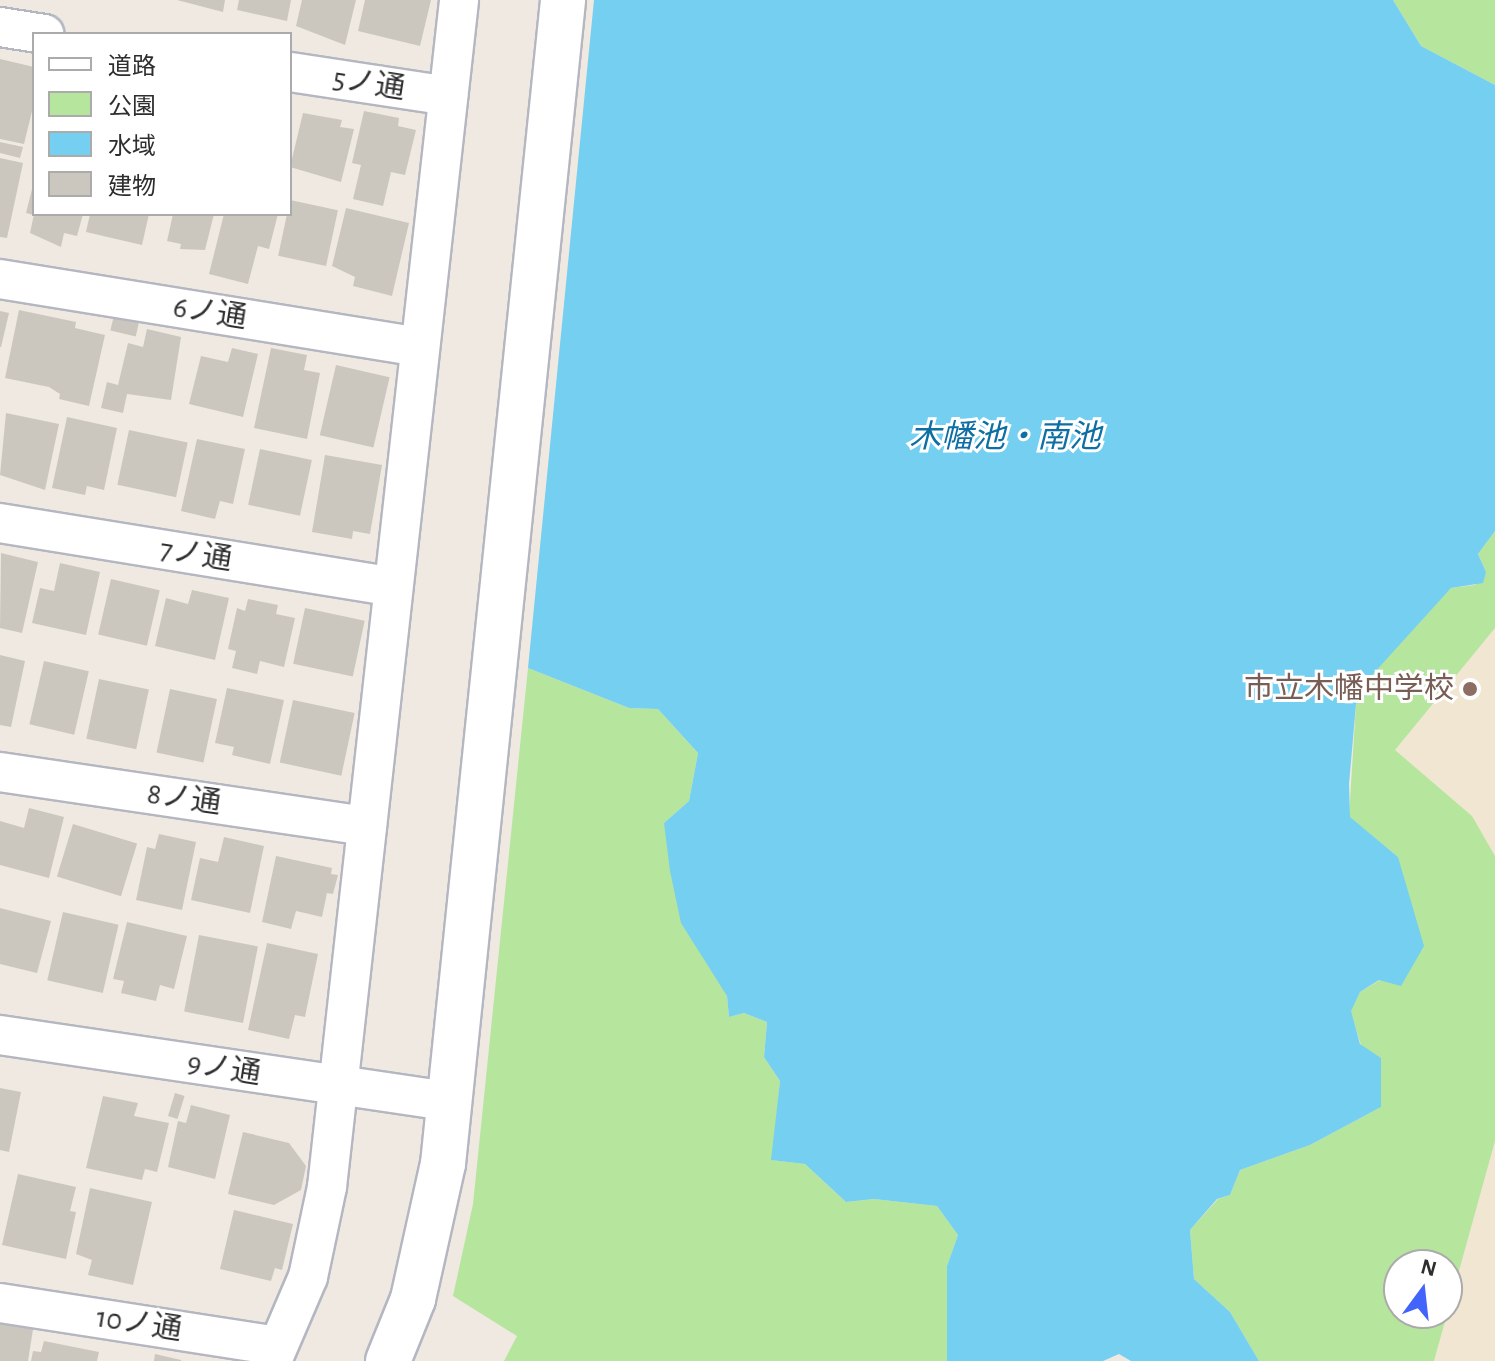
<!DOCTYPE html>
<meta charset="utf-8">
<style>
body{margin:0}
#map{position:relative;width:1495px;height:1361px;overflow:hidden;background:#efe9e1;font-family:"Alegreya Sans","Noto Sans JP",sans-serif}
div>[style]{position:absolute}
.education>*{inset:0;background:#f0e6d1}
.green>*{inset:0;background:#b6e59e}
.water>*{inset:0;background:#75cff0}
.building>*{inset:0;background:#cbc7bf;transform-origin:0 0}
.roads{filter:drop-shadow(2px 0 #b4b7c1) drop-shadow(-2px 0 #b4b7c1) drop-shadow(0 2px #b4b7c1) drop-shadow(0 -2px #b4b7c1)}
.street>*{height:38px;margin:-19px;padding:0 19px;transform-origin:19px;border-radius:19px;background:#fff}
.secondary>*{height:44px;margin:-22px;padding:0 22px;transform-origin:22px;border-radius:22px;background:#fff}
.dots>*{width:22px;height:22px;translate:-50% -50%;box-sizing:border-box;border:4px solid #fff;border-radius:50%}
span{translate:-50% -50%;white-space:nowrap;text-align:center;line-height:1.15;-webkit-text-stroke:6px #fff;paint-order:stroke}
.street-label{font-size:30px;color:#2e2e2e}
.education-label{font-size:30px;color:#785e54}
.right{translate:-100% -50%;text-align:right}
.water-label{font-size:32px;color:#0d6fa3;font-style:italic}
.legend{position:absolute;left:32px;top:32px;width:260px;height:184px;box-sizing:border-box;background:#fff;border:2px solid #ababab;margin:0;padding:10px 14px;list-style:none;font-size:24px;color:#2e2e2e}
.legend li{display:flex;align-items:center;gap:16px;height:40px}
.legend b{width:40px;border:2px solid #ababab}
.north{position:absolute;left:1383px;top:1249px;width:80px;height:80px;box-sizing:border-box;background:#fff;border:2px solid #ababab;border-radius:50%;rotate:15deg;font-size:22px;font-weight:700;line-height:32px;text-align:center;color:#2e2e2e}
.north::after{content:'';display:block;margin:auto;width:28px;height:36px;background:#4264fb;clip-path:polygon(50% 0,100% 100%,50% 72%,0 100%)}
</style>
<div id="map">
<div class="education">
<i style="clip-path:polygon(1495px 628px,1495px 856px,1472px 816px,1395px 750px)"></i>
<i style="clip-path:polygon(1495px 1141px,1495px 1361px,1434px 1361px)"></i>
</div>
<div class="green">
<i style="clip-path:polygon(1393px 0,1495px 0,1495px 85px,1421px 46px)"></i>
<i style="clip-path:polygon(evenodd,1495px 531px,1495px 628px,1395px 750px,1472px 816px,1495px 856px,1495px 1141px,1434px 1361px,1259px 1361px,1230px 1312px,1194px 1279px,1190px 1230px,1218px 1199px,1230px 1195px,1240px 1170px,1310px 1145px,1381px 1107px,1350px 1011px,1360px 992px,1380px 980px,1398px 857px,1349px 817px,1356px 704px,1371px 691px,1373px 674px,1391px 649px,1451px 588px,1475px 585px,1486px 572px,1478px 554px,1495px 531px,1399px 1265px,1447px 1265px,1447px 1313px,1399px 1313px,1399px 1265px)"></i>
<i style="clip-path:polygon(528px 668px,629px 708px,658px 709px,698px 753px,689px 801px,664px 823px,727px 996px,729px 1017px,744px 1013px,767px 1022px,764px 1057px,780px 1081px,772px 1160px,805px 1164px,846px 1202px,874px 1199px,937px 1206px,958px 1235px,947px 1266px,947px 1361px,504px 1361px,517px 1336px,453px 1296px,473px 1204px)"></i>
</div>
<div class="water">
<i style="clip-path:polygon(594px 0,1393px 0,1421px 46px,1495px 85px,1495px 531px,1478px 554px,1486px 572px,1483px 583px,1451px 588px,1373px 674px,1371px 691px,1356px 704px,1349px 784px,1350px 817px,1398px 857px,1424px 946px,1401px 986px,1379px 980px,1360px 992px,1351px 1011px,1360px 1044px,1381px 1058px,1381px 1107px,1310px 1145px,1240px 1170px,1230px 1195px,1217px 1199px,1190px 1230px,1194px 1279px,1230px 1312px,1259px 1361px,1131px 1361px,1119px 1354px,1103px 1361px,947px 1361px,947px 1266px,958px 1235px,937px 1206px,874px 1199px,846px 1202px,805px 1164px,771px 1160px,780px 1081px,764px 1057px,767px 1022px,744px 1013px,729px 1017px,727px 996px,681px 923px,670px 871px,664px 823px,689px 801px,698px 753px,658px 709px,629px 708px,528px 668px)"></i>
</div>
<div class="building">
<i style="clip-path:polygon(177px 0,225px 0,223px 12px)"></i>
<i style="clip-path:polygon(239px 0,291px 0,287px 21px,237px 10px)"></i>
<i style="clip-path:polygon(302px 0,356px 0,345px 45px,296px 26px)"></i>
<i style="clip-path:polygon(365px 0,431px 0,420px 46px,358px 31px)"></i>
<i style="clip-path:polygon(0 59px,34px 67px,34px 103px,24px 144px,0 139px)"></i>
<i style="clip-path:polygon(364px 111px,399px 118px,398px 126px,416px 130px,405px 175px,391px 172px,383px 206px,353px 199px,361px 165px,352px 163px)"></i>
<i style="clip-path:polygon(303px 113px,342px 120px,340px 127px,354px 129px,341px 182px,290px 167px)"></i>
<i style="clip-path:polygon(0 142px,23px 147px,20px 158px,0 153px)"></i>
<i style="clip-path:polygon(0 158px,23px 163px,7px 238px,0 237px)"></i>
<i style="clip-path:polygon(33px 185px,34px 185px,34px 215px,26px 213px)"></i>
<i style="left:290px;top:200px;width:49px;height:57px;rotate:12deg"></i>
<i style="clip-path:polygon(346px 208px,409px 223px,392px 296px,353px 286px,355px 277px,332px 266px)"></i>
<i style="clip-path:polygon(34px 214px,83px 214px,77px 236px,64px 233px,61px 247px,30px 233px)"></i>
<i style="clip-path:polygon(90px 214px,149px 214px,142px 245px,86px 232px)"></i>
<i style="clip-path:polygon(173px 214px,214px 214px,205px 250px,180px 249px,181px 244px,167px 241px)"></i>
<i style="clip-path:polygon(224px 214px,278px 214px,269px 249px,258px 246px,248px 284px,209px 274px)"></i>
<i style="clip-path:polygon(19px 310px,76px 322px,75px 328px,105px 335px,89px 406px,59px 399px,60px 394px,49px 387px,5px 378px)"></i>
<i style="clip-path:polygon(0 311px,9px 313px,1px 347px,0 347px)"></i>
<i style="left:114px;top:315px;width:26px;height:16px;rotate:13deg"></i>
<i style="clip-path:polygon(147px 329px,181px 337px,171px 400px,127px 394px,123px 413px,101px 408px,107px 382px,118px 385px,128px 343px,143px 347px)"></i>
<i style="clip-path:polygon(232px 348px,258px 354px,243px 417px,189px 404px,201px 356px,228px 362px)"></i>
<i style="clip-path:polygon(271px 348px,307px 355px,304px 370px,320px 373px,307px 439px,254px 428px)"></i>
<i style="left:336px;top:365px;width:55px;height:72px;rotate:13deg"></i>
<i style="clip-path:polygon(6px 413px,59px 424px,45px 490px,0 475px)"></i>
<i style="clip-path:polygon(67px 417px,117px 428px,104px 490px,87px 486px,85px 495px,52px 488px)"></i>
<i style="left:129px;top:430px;width:60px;height:56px;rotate:12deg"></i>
<i style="clip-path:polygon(197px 439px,245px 449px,233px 504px,220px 501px,215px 519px,181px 511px)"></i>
<i style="left:260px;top:449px;width:53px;height:57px;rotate:12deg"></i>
<i style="clip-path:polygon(325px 455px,382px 465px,370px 534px,353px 531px,352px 539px,312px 532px)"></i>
<i style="clip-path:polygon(1px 553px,38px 562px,22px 633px,0 628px)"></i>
<i style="clip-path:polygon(60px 563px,100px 572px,86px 635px,32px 623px,40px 588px,54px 591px)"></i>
<i style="left:111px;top:579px;width:50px;height:57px;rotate:13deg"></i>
<i style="clip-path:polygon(192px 590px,229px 598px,215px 660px,155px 646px,166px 598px,188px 604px)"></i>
<i style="clip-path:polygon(248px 599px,278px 605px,276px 614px,295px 618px,284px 667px,260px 661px,257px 674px,232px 668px,236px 651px,228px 649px,237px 608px,245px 611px)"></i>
<i style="left:305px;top:608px;width:61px;height:57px;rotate:12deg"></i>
<i style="clip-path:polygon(0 655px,25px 661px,11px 727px,0 725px)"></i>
<i style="left:44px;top:661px;width:46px;height:65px;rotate:13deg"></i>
<i style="left:99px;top:679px;width:51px;height:61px;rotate:12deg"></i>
<i style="clip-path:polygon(227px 688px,284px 700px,270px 764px,232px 755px,234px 747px,215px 743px)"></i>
<i style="left:170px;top:689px;width:48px;height:65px;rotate:12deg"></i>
<i style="left:293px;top:700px;width:63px;height:64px;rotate:12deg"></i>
<i style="clip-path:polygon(29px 808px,64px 817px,49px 878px,0 865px,0 821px,24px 828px)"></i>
<i style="left:73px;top:824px;width:67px;height:55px;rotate:17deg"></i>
<i style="clip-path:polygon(159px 834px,196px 842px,182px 910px,136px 900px,147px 847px,155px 849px)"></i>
<i style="clip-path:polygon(224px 837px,264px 846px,250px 913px,191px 900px,200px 858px,218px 862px)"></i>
<i style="clip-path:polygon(276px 856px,332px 868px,331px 874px,338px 875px,333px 894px,327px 893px,322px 917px,296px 911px,291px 929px,262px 922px)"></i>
<i style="clip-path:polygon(0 908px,51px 921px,37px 973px,0 964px)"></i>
<i style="left:63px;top:912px;width:57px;height:70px;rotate:13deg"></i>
<i style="clip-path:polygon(127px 922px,187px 936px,174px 989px,160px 985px,156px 1001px,121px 993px,124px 981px,113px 979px)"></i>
<i style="left:199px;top:935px;width:60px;height:78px;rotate:11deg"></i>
<i style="clip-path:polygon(267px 943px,318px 954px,305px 1017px,295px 1015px,289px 1039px,248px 1030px)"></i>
<i style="clip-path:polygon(0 1088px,21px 1092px,9px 1152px,0 1150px)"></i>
<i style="left:175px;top:1093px;width:10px;height:24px;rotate:17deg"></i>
<i style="clip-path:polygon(103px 1096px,138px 1103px,134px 1116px,169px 1123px,157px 1172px,145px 1169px,142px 1180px,86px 1168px)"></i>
<i style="clip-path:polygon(191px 1105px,230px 1115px,215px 1179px,168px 1167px,178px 1121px,186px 1123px)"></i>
<i style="clip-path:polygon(243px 1132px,289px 1143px,306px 1166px,301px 1190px,274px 1205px,228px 1194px)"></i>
<i style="clip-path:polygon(18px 1174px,76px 1187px,70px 1211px,76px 1212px,66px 1259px,2px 1245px)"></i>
<i style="clip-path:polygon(90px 1188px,152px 1202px,133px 1285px,88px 1275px,92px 1260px,76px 1254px)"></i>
<i style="clip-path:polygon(234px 1210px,293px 1224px,282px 1270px,275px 1268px,271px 1281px,220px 1269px)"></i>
<i style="clip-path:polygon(0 1319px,34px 1323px,28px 1361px,0 1361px)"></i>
<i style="clip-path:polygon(44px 1341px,99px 1352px,97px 1361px,31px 1361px,33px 1351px,41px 1352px)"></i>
<i style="clip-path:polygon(155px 1354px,181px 1360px,181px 1361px,154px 1361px)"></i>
</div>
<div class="roads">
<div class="street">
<i style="left:0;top:27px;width:45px;rotate:9deg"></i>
<i style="left:290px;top:72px;width:160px;rotate:8.6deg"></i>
<i style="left:0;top:279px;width:425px;rotate:9.2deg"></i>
<i style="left:0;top:523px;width:398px;rotate:9.2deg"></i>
<i style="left:0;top:772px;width:371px;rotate:8.4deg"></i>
<i style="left:0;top:1035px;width:454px;rotate:8.4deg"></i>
<i style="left:0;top:1303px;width:281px;rotate:8.8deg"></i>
<i style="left:272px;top:1361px;width:91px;rotate:-66.8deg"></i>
<i style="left:308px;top:1277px;width:92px;rotate:-78.1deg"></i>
<i style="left:327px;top:1187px;width:1194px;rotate:-83.65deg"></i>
</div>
<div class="secondary">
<i style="left:388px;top:1361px;width:67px;rotate:-68deg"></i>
<i style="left:413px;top:1299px;width:138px;rotate:-77.5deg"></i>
<i style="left:443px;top:1164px;width:1170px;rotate:-84.11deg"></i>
</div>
</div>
<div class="dots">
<i style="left:1470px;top:689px;background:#8d6e63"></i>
</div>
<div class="street-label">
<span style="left:369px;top:84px;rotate:9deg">5ノ通</span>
<span style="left:210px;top:313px;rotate:9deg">6ノ通</span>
<span style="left:196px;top:555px;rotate:9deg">7ノ通</span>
<span style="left:184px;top:799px;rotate:8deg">8ノ通</span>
<span style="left:224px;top:1069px;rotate:9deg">9ノ通</span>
<span style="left:139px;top:1324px;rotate:9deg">10ノ通</span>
</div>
<div class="education-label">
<span class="right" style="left:1454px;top:689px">市立木幡中学校</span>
</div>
<div class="water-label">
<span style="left:1005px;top:437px">木幡池・南池</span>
</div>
<ul class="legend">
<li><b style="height:10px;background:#fff"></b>道路</li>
<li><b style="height:22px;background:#b6e59e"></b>公園</li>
<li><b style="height:22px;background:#75cff0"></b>水域</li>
<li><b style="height:22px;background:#cbc7bf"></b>建物</li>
</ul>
<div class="north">N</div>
</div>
